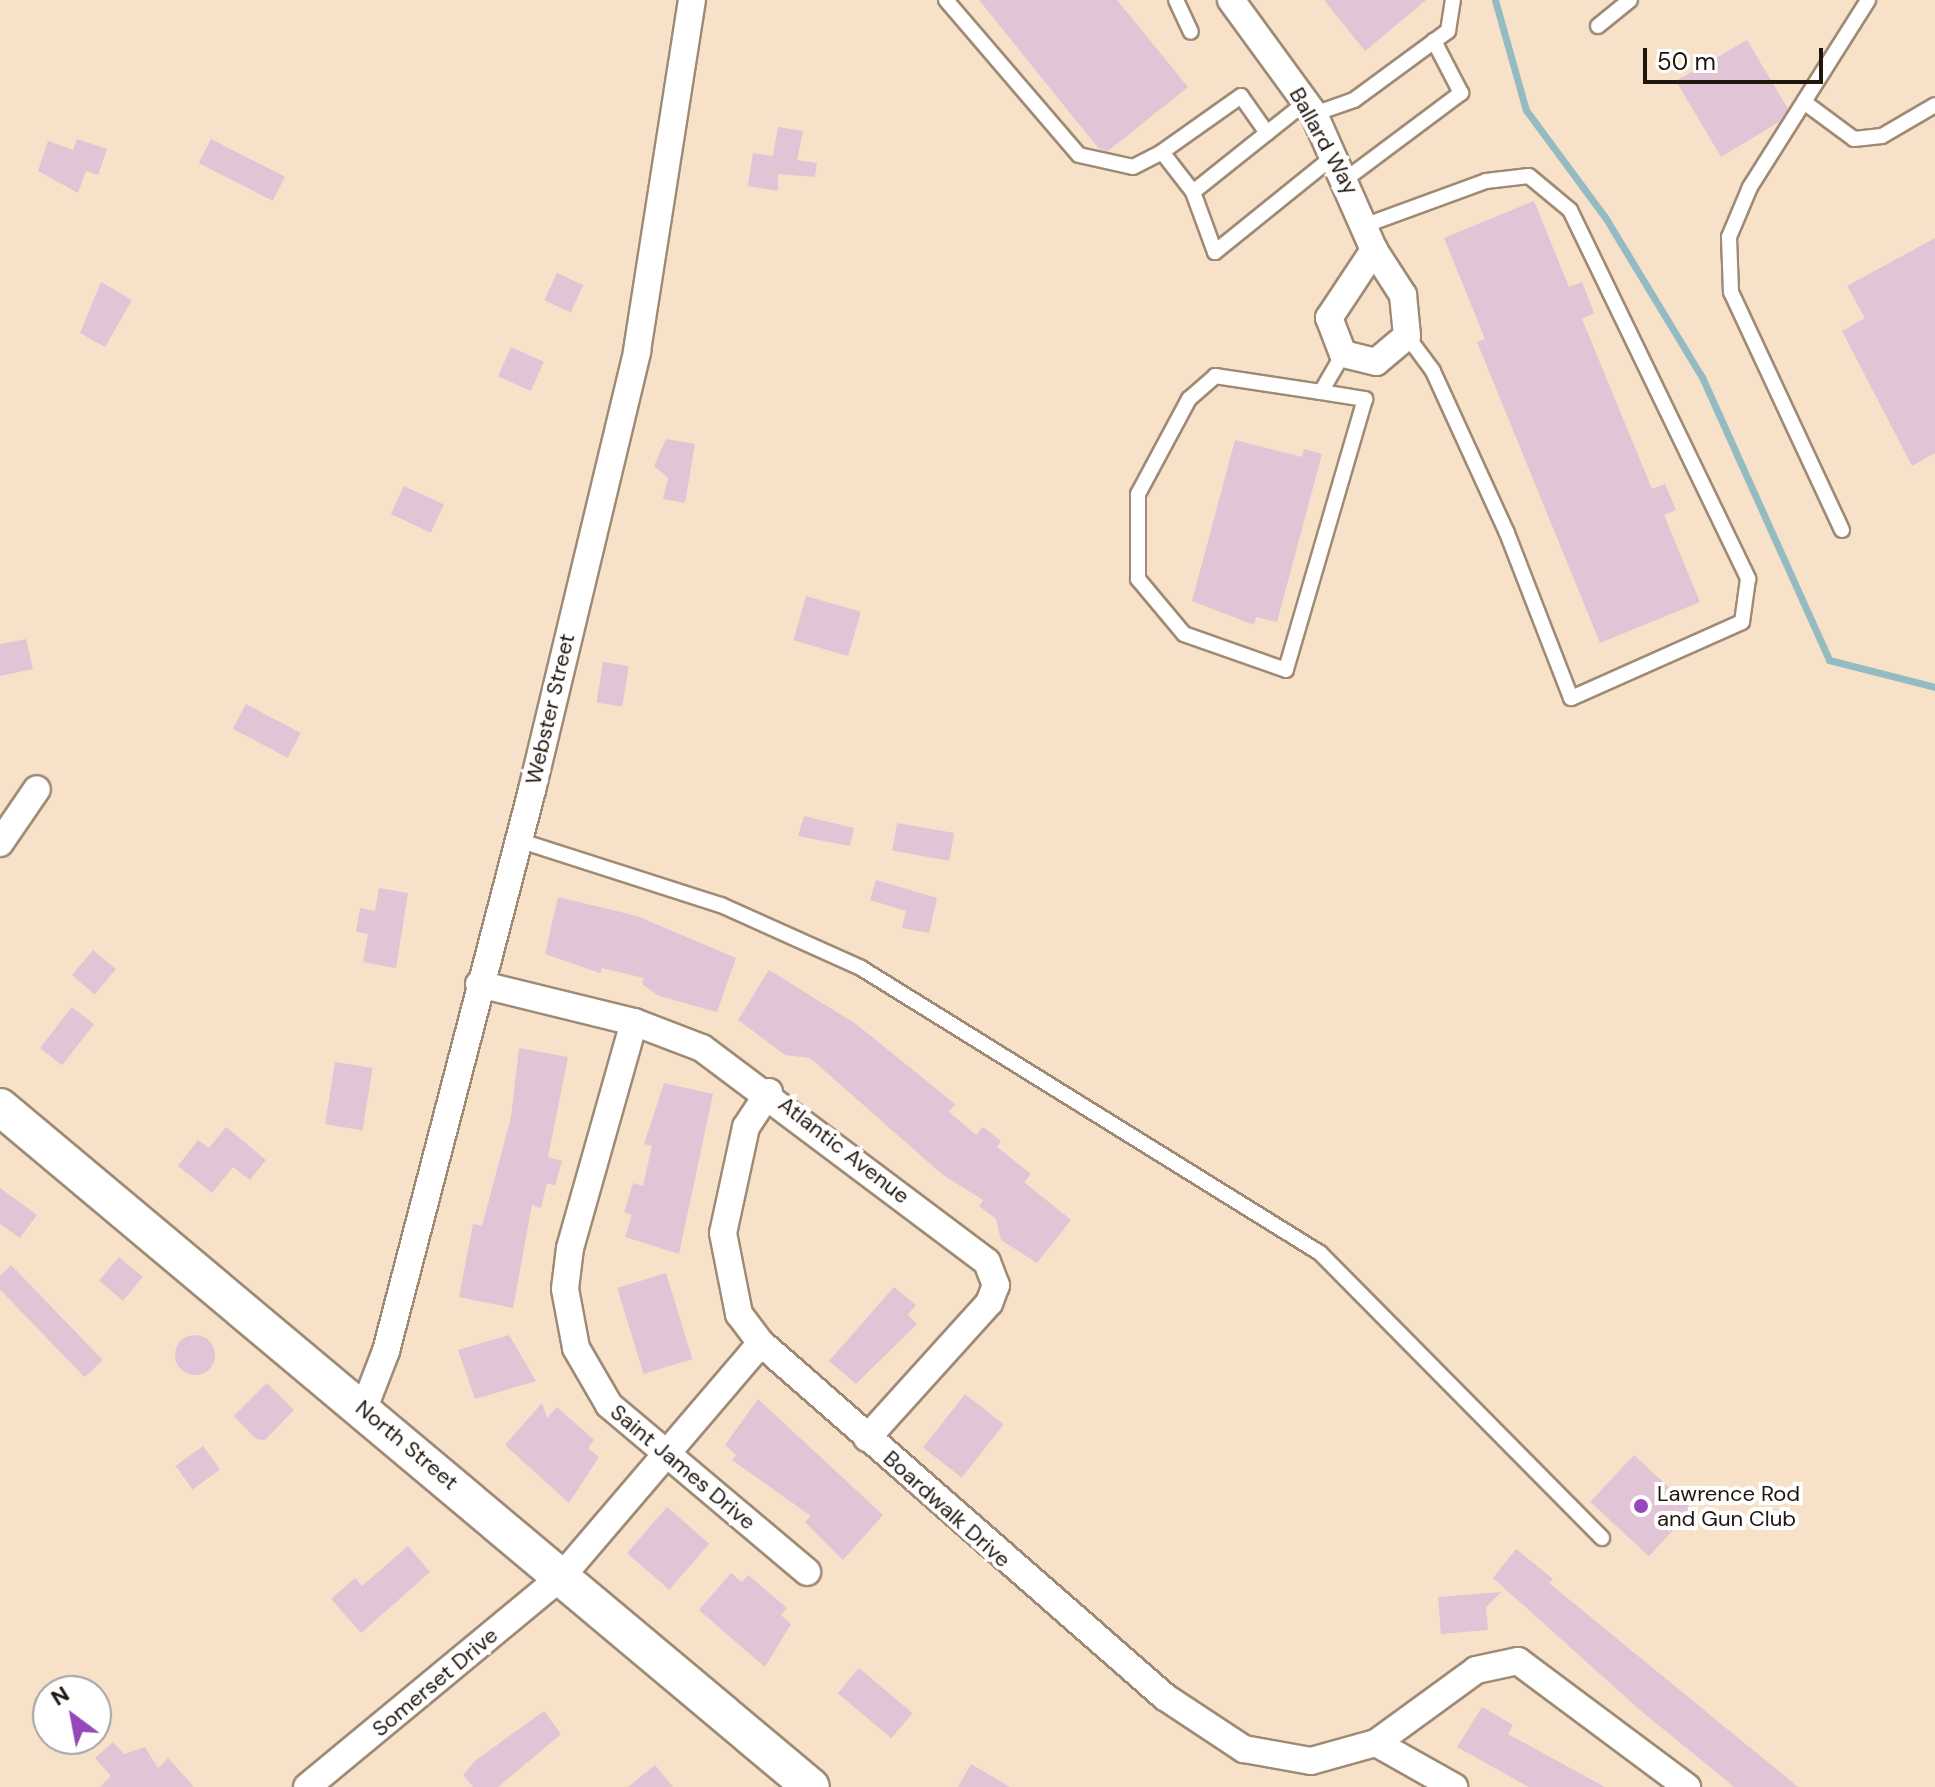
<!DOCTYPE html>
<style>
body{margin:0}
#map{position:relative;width:1935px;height:1787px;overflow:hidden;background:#f7e2c9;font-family:"DM Sans",sans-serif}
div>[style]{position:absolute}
.stream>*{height:7px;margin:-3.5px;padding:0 3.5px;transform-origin:3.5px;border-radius:3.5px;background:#94bac2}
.building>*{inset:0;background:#e1c4d6;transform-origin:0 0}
.round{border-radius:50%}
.roads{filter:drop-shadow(2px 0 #9f8b75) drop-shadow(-2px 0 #9f8b75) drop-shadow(0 2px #9f8b75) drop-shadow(0 -2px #9f8b75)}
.service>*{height:14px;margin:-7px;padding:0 7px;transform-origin:7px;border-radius:7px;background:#fff}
.minor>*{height:26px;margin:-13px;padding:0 13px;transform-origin:13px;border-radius:13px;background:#fff}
.secondary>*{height:36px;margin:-18px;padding:0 18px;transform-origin:18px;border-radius:18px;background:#fff}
.dots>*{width:22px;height:22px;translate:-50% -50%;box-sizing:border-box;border:4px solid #fff;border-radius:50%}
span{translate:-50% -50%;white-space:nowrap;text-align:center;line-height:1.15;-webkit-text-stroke:8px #fff;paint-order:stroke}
.street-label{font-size:22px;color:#1f170e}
.poi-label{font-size:22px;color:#1f170e}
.left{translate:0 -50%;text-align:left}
.north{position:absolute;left:32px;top:1675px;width:80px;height:80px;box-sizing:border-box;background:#fff;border:2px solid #a5a29f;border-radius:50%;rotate:328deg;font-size:22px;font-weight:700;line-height:32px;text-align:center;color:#1f170e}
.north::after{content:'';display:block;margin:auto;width:28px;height:36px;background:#9548ba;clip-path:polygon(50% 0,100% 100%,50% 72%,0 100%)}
.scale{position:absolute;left:1643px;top:48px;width:180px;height:36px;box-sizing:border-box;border:4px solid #1f170e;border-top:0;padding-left:10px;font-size:24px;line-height:28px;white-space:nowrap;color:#1f170e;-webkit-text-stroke:6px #fff;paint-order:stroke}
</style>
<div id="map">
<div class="stream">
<i style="left:1495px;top:0;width:114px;rotate:74.3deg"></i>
<i style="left:1526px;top:110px;width:133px;rotate:53.6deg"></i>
<i style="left:1605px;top:217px;width:187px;rotate:58.8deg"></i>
<i style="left:1702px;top:377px;width:310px;rotate:65.8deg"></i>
<i style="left:1829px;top:660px;width:109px;rotate:14.3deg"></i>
</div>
<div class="building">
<i style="clip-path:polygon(979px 0,1117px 0,1188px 87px,1108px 151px,1099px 149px)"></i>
<i style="clip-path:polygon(1324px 0,1426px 0,1365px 51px)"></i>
<i style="clip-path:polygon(1747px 40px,1788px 109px,1779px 122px,1721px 157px,1676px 81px)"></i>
<i style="clip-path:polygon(778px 127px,803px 131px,797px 160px,817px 163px,815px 177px,778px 174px,778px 191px,748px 186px,753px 153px,773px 156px)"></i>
<i style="clip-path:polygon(77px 139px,107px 149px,98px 175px,86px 171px,78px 193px,38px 171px,48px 141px,73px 150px)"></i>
<i style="left:211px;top:139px;width:83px;height:27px;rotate:27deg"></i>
<i style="clip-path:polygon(1534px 201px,1569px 287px,1582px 282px,1594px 313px,1582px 319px,1652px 489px,1665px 484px,1676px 510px,1664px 515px,1700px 602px,1600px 643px,1477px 342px,1485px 339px,1444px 238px)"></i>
<i style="clip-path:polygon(1935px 238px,1935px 453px,1912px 466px,1842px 331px,1865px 318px,1847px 286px)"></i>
<i style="left:557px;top:273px;width:29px;height:30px;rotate:25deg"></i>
<i style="clip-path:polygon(101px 282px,132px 300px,105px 347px,80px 333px)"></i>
<i style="left:511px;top:347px;width:36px;height:32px;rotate:24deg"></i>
<i style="clip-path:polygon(666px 439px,695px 444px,685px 503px,663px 499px,668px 478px,654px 466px)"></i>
<i style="clip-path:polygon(1235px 440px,1302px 457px,1304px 449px,1322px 454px,1277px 622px,1256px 617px,1254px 625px,1192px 601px)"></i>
<i style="left:404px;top:486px;width:44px;height:31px;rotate:25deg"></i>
<i style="left:806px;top:596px;width:57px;height:46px;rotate:16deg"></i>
<i style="clip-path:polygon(26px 639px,33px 669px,0 676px,0 644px)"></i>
<i style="left:603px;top:662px;width:26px;height:41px;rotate:9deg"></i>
<i style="left:246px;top:704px;width:62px;height:28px;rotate:28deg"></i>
<i style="clip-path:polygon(804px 816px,854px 828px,850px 846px,798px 836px)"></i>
<i style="left:897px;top:823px;width:58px;height:28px;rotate:10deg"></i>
<i style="clip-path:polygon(876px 880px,937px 898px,929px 933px,902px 928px,906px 911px,870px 900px)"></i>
<i style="clip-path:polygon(379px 888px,408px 893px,396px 968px,363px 962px,368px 934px,356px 932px,360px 908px,375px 911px)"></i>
<i style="clip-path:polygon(558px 897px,637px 916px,736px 958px,717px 1012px,659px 996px,642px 984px,644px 978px,602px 968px,600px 973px,545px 954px)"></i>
<i style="left:93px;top:950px;width:30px;height:33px;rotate:40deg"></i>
<i style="clip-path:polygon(769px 970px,856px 1024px,955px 1104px,949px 1112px,976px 1135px,983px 1127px,1001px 1141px,997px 1147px,1031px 1174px,1024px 1182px,1071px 1220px,1037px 1263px,1001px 1240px,996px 1219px,979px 1206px,983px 1200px,943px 1175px,810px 1058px,785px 1055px,738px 1020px)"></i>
<i style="left:72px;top:1007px;width:28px;height:52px;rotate:38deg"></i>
<i style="clip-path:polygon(519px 1048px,568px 1057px,548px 1157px,562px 1161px,555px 1186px,547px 1183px,541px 1208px,532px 1205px,513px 1308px,459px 1297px,473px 1224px,482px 1226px,511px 1117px)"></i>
<i style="left:335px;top:1062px;width:38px;height:63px;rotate:9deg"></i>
<i style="clip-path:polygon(664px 1083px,713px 1094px,679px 1254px,625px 1237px,632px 1215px,624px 1212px,633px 1183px,643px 1186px,652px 1146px,644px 1144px)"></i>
<i style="clip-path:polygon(226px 1127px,266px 1160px,250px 1180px,233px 1167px,212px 1193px,178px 1166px,198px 1140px,209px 1148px)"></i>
<i style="clip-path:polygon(0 1188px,37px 1215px,20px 1238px,0 1224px)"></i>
<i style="left:119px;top:1257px;width:31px;height:31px;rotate:40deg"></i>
<i style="left:11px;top:1265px;width:132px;height:25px;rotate:46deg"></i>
<i style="left:666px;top:1273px;width:90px;height:51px;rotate:73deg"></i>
<i style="clip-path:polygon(894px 1287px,916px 1305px,908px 1315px,917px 1324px,856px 1384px,829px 1361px)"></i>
<i class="round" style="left:175px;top:1335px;width:40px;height:40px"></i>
<i style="clip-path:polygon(509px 1335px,536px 1381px,475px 1399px,458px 1350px)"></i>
<i style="clip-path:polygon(267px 1383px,294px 1410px,265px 1440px,256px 1439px,234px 1416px)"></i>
<i style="left:965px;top:1394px;width:49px;height:68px;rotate:38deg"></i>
<i style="clip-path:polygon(758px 1399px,883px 1515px,843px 1560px,805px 1522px,811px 1516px,732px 1460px,736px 1455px,725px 1445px)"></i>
<i style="clip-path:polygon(542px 1403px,547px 1418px,557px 1407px,594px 1440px,588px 1448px,599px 1457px,569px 1503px,505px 1445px)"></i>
<i style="left:203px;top:1446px;width:29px;height:34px;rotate:54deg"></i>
<i style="left:1634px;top:1455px;width:80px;height:64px;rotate:43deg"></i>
<i style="left:667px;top:1507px;width:56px;height:61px;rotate:41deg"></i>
<i style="clip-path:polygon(408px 1546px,430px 1572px,361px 1633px,331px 1599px,355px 1578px,362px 1586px)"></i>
<i style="clip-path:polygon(1516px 1549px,1553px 1579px,1549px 1583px,1798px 1787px,1734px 1787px,1640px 1710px,1493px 1578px)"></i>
<i style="clip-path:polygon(731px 1573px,742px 1582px,748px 1575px,787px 1608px,781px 1615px,791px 1624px,765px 1667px,699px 1610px)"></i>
<i style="clip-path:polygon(1501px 1592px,1486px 1607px,1488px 1630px,1441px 1634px,1438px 1597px)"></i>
<i style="left:859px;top:1668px;width:70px;height:33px;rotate:40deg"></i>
<i style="clip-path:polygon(1482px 1707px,1513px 1725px,1508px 1734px,1605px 1787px,1529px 1787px,1457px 1747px)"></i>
<i style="clip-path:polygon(544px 1711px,561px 1734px,498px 1787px,473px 1787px,463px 1775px,476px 1760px)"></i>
<i style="clip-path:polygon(113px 1742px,124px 1754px,145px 1747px,158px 1768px,168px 1758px,194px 1787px,100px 1787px,111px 1776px,95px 1758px)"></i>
<i style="clip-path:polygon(971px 1764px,1010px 1787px,958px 1787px)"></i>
<i style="clip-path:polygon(655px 1765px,673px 1787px,628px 1787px)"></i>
</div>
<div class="roads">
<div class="service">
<i style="left:946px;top:0;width:204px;rotate:49.4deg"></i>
<i style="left:1079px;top:155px;width:55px;rotate:12.5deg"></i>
<i style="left:1133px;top:167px;width:33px;rotate:-27deg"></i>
<i style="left:1176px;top:0;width:35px;rotate:65deg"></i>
<i style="left:1598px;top:26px;width:41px;rotate:-39.1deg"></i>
<i style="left:1804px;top:102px;width:62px;rotate:36.5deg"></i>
<i style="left:1854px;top:139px;width:28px;rotate:-6deg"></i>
<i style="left:1882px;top:136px;width:61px;rotate:-30.3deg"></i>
<i style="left:1314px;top:114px;width:42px;rotate:-19.3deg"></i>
<i style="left:1354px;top:100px;width:117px;rotate:-36.3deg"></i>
<i style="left:1448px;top:31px;width:31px;rotate:-81deg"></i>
<i style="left:1267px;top:133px;width:45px;rotate:-125.1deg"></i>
<i style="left:1241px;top:96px;width:97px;rotate:144.7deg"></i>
<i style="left:1162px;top:152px;width:51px;rotate:52.2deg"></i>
<i style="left:1193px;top:192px;width:95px;rotate:-38.6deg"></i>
<i style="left:1267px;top:133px;width:50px;rotate:-38.5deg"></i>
<i style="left:1346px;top:179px;width:144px;rotate:-36.8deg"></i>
<i style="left:1461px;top:93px;width:59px;rotate:-117.4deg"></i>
<i style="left:1193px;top:192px;width:64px;rotate:69.9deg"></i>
<i style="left:1215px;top:252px;width:154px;rotate:-38.9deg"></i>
<i style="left:1366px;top:225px;width:128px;rotate:-20.1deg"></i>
<i style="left:1486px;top:181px;width:43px;rotate:-6.6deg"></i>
<i style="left:1529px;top:176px;width:53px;rotate:39.7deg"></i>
<i style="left:1570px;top:210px;width:410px;rotate:64.2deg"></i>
<i style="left:1748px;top:579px;width:43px;rotate:97.9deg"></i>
<i style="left:1742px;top:622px;width:187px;rotate:156deg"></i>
<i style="left:1571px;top:698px;width:177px;rotate:-111.2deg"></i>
<i style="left:1507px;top:533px;width:178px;rotate:-114.6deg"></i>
<i style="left:1433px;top:371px;width:44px;rotate:-126.6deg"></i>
<i style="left:1321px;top:392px;width:45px;rotate:9deg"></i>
<i style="left:1365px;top:399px;width:282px;rotate:106.3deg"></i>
<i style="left:1286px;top:670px;width:108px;rotate:-160.6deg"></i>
<i style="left:1184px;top:634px;width:72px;rotate:-129.9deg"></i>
<i style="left:1138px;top:579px;width:85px;rotate:-90deg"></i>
<i style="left:1138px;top:494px;width:108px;rotate:-61.8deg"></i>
<i style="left:1189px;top:399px;width:35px;rotate:-41deg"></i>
<i style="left:1215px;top:376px;width:107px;rotate:8.6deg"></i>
<i style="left:1321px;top:392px;width:44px;rotate:-59.9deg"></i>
<i style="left:1842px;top:530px;width:263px;rotate:-115deg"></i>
<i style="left:1731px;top:292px;width:55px;rotate:-92.1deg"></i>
<i style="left:1729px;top:237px;width:54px;rotate:-67.2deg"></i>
<i style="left:1750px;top:187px;width:221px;rotate:-57.7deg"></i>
<i style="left:518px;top:840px;width:213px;rotate:17.8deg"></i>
<i style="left:721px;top:905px;width:154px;rotate:24.2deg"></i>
<i style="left:861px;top:968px;width:540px;rotate:31.84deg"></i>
<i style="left:1320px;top:1253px;width:401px;rotate:45.3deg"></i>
</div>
<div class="minor">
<i style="left:1231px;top:0;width:141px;rotate:53.9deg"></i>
<i style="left:1314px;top:114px;width:149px;rotate:66.2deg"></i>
<i style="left:1374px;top:250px;width:54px;rotate:57.2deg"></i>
<i style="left:1403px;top:295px;width:41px;rotate:84.4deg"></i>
<i style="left:1407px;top:336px;width:40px;rotate:140deg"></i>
<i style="left:1376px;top:362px;width:34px;rotate:-166deg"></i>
<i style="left:1343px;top:354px;width:39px;rotate:-111deg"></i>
<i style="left:1329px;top:318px;width:82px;rotate:-56.5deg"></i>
<i style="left:0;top:843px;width:65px;rotate:-55.6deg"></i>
<i style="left:479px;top:984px;width:160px;rotate:13.8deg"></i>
<i style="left:634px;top:1022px;width:73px;rotate:20.9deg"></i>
<i style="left:702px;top:1048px;width:356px;rotate:36.9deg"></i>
<i style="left:987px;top:1262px;width:25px;rotate:69deg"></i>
<i style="left:996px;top:1285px;width:19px;rotate:111deg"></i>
<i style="left:989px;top:1303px;width:182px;rotate:132.1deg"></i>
<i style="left:634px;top:1022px;width:235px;rotate:105.8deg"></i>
<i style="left:570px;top:1248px;width:41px;rotate:97deg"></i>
<i style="left:565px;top:1289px;width:60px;rotate:79.4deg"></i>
<i style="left:576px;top:1348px;width:66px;rotate:59.9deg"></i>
<i style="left:609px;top:1405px;width:259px;rotate:40.1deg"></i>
<i style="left:769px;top:1092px;width:42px;rotate:123.3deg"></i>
<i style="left:746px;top:1127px;width:108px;rotate:102.2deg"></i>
<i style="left:723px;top:1233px;width:83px;rotate:78.8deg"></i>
<i style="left:739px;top:1314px;width:36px;rotate:53deg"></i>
<i style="left:761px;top:1343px;width:537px;rotate:41.23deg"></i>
<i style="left:1165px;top:1697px;width:95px;rotate:33.4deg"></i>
<i style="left:1244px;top:1749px;width:68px;rotate:10.2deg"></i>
<i style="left:1311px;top:1761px;width:67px;rotate:-15.5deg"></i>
<i style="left:1376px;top:1743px;width:124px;rotate:-36.1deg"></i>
<i style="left:1476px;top:1670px;width:43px;rotate:-12.1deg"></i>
<i style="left:1518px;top:1661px;width:211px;rotate:36.7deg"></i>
<i style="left:364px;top:1408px;width:61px;rotate:-68.9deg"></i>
<i style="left:386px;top:1351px;width:580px;rotate:-75.41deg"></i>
<i style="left:532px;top:790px;width:451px;rotate:-76.5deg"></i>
<i style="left:637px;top:351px;width:355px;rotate:-81.1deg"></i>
<i style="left:1376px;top:1743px;width:90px;rotate:29.4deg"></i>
<i style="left:307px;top:1787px;width:331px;rotate:-39.6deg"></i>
<i style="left:562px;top:1576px;width:306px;rotate:-49.5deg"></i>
</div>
<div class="secondary">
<i style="left:0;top:1107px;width:1058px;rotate:39.98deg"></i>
</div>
</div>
<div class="dots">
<i style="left:1641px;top:1506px;background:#9548ba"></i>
</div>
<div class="street-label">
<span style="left:1324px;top:141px;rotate:61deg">Ballard Way</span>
<span style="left:550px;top:709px;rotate:-77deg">Webster Street</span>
<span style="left:844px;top:1150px;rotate:38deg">Atlantic Avenue</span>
<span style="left:407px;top:1445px;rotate:40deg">North Street</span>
<span style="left:683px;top:1467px;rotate:40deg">Saint James Drive</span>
<span style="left:947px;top:1509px;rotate:42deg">Boardwalk Drive</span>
<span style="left:435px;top:1682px;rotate:-40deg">Somerset Drive</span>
</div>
<div class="poi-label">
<span class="left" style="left:1657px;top:1506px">Lawrence Rod<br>and Gun Club</span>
</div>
<div class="north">N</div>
<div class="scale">50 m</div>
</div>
